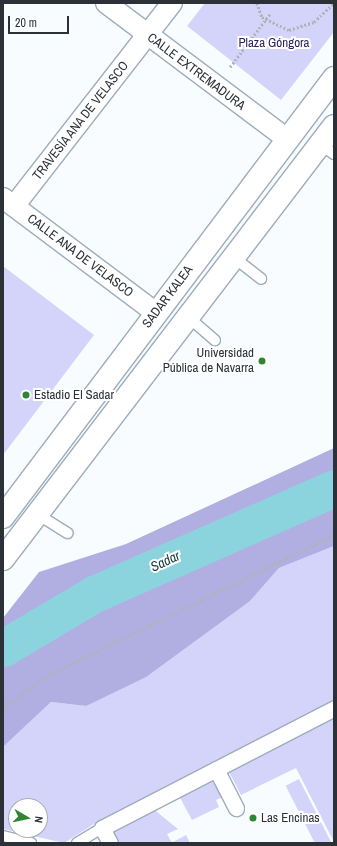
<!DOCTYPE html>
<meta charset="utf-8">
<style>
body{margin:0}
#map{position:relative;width:337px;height:846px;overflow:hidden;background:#f9fcff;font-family:"Archivo Narrow",sans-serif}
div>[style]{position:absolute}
.green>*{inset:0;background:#d4d3fa;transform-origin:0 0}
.forest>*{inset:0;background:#b1afe2}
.river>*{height:37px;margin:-18.5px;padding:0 18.5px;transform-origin:18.5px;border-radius:18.5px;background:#8cd4dd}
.path>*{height:2.5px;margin-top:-1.25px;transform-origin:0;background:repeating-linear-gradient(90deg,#aeb3b7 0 2px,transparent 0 4px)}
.roads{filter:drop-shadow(1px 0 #9dadbb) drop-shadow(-1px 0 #9dadbb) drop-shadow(0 1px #9dadbb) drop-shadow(0 -1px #9dadbb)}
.service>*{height:10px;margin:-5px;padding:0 5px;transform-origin:5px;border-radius:5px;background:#fff}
.pedestrian>*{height:15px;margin:-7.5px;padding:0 7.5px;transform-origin:7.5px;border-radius:7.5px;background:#fff}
.minor>*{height:20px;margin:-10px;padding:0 10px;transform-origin:10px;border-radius:10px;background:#fff}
.tertiary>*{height:22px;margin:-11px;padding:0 11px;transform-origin:11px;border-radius:11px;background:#fff}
.dots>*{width:11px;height:11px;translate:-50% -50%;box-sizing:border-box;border:2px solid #fff;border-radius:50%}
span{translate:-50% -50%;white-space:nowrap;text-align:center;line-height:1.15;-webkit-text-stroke:4px #fff;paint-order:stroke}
.park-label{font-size:13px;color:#2d225e}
.street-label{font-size:13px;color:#2b3137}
.poi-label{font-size:13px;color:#2b3137}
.right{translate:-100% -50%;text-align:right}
.left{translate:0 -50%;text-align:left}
.water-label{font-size:14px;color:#1a3d41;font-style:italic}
.frame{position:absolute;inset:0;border:4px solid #2b3137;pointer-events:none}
.north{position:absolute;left:8px;top:798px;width:40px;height:40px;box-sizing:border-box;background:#fff;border:1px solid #aaadaf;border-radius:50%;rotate:99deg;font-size:11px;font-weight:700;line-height:16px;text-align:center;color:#2b3137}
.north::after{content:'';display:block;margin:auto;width:14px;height:18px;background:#2e8534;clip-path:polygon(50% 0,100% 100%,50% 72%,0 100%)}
.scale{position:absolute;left:8px;top:16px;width:61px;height:18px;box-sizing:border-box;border:2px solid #2b3137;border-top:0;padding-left:5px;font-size:12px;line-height:14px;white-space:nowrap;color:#2b3137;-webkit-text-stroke:3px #fff;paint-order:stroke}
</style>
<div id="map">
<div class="green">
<i style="clip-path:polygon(205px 3px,334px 3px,334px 32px,281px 100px,187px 26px)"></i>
<i style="clip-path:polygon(3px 266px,94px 335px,3px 455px)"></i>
<i style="clip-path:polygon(evenodd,334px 546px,334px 701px,94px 824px,64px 843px,3px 829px,3px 747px,51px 702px,86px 706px,250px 601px,279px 568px,334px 546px,16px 806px,40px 806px,40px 830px,16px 830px,16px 806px)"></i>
<i style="clip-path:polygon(334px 716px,334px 842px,296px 768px,241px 795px,228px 770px)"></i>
<i style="clip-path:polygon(213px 777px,223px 797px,216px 800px,219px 807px,192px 820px,178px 794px)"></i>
<i style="left:299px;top:779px;width:72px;height:15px;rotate:63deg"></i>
<i style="clip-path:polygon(152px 808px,178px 829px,167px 834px,172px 843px,118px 843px,111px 830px)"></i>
<i style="clip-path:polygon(186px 835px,190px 843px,174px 843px,173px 842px)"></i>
</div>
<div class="forest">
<i style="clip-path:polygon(334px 448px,334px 546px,279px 568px,250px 601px,146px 677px,86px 706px,51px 702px,3px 747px,3px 618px,39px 572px,126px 544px)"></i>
</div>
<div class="river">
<i style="left:3px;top:648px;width:106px;rotate:-30.7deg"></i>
<i style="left:94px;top:594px;width:262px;rotate:-23.8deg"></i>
</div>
<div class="path">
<i style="left:257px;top:3px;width:15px;rotate:70deg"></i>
<i style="left:262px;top:17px;width:30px;rotate:26deg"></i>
<i style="left:289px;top:30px;width:26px;rotate:-18deg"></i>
<i style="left:314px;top:22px;width:28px;rotate:-44deg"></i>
<i style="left:230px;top:67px;width:66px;rotate:-53deg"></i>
<i style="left:3px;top:707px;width:56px;rotate:-34.8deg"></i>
<i style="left:49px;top:675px;width:318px;rotate:-26.2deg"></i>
</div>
<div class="roads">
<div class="service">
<i style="left:320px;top:144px;width:17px;rotate:36deg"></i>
<i style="left:232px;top:256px;width:37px;rotate:38deg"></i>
<i style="left:187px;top:316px;width:37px;rotate:41deg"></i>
<i style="left:37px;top:514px;width:36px;rotate:32deg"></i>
<i style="left:3px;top:836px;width:29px;rotate:14deg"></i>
<i style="left:77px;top:843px;width:29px;rotate:-31deg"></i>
</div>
<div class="pedestrian">
<i style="left:216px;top:769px;width:44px;rotate:62.9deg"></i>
<i style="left:110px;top:843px;width:17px;rotate:-118deg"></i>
<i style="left:102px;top:828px;width:261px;rotate:-27.3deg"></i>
</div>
<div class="minor">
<i style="left:106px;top:3px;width:226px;rotate:36.9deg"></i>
<i style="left:3px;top:198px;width:191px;rotate:36.9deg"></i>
<i style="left:14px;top:206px;width:257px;rotate:-52.1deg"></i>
</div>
<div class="tertiary">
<i style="left:3px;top:517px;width:550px;rotate:-52.98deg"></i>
<i style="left:3px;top:559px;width:545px;rotate:-52.6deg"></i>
</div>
</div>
<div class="dots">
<i style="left:262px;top:361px;background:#2e8534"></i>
<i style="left:26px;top:395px;background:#2e8534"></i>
<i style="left:253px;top:818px;background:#2e8534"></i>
</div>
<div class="park-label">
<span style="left:274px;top:43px">Plaza Góngora</span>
</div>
<div class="street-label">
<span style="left:196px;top:72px;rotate:37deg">CALLE EXTREMADURA</span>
<span style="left:81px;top:121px;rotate:-52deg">TRAVESÍA ANA DE VELASCO</span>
<span style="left:80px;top:256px;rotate:37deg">CALLE ANA DE VELASCO</span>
<span style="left:168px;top:297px;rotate:-53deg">SADAR KALEA</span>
</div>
<div class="poi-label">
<span class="right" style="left:254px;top:361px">Universidad<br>Pública de Navarra</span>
<span class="left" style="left:34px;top:395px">Estadio El Sadar</span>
<span class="left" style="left:261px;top:818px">Las Encinas</span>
</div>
<div class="water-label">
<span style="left:165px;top:561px;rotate:-25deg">Sadar</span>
</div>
<div class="frame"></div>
<div class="north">N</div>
<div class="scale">20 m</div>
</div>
